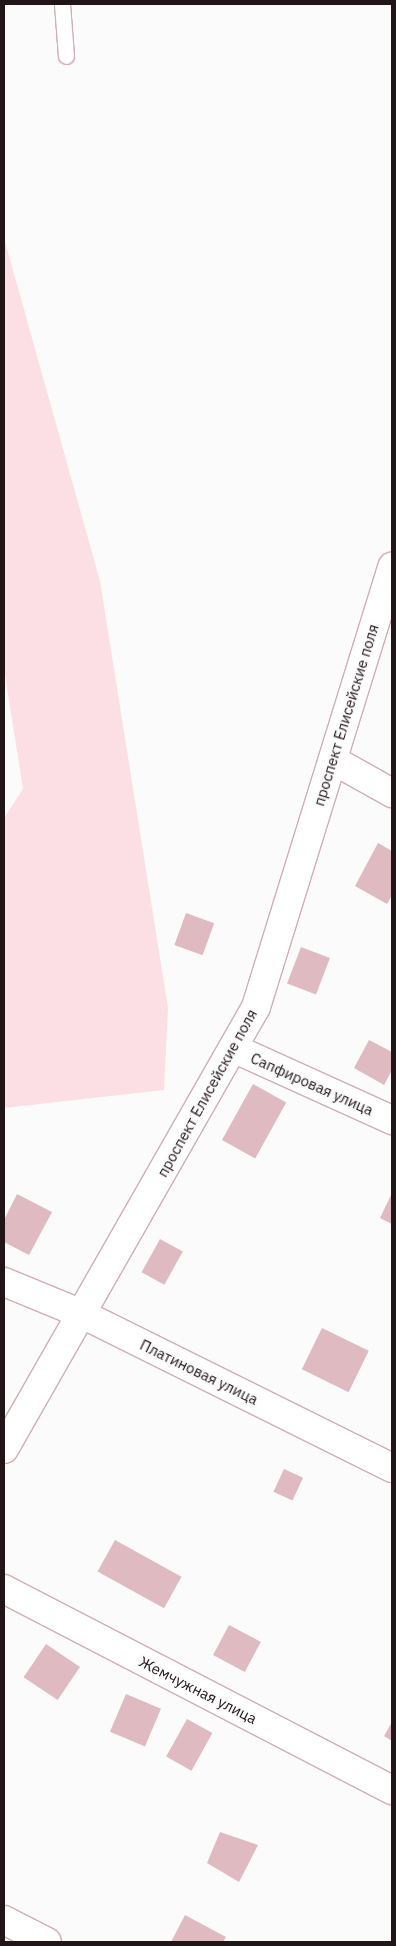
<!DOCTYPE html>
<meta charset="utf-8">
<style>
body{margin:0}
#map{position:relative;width:396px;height:1946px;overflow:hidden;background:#fbfbfb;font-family:"IBM Plex Sans",sans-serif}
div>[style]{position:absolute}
.green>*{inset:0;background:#fcdfe4}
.building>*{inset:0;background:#dfbac1;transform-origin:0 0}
.roads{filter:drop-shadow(1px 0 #d2adb4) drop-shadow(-1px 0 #d2adb4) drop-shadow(0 1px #d2adb4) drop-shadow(0 -1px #d2adb4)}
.lane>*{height:15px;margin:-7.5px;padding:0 7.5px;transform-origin:7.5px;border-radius:7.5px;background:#fff}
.street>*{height:28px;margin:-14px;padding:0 14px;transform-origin:14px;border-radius:14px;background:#fff}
span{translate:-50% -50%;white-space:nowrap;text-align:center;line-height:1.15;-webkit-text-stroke:4px #fbfbfb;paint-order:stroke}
.street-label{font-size:15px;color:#221518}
.frame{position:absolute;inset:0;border:5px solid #221518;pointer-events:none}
</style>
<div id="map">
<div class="green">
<i style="clip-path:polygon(4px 238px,100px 581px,168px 1008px,164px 1090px,4px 1108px,4px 818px,23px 789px,4px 669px)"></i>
</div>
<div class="building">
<i style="clip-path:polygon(378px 843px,392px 851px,392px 895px,387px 904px,355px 886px)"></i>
<i style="left:186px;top:913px;width:30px;height:34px;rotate:20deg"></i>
<i style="left:301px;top:947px;width:31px;height:39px;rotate:21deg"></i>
<i style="clip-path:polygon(369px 1040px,392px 1052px,392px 1070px,384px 1085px,354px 1068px)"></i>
<i style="left:253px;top:1084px;width:38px;height:64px;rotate:29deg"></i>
<i style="clip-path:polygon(392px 1193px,392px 1224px,380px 1218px)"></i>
<i style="clip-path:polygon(17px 1194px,52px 1212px,29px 1255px,4px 1242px,4px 1220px)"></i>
<i style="left:160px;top:1239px;width:26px;height:38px;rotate:29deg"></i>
<i style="left:322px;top:1328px;width:52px;height:46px;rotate:26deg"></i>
<i style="left:284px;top:1469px;width:21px;height:25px;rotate:25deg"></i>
<i style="left:115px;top:1540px;width:76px;height:36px;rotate:29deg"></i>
<i style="left:229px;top:1625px;width:36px;height:34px;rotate:28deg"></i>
<i style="left:46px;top:1644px;width:41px;height:40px;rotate:34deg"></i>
<i style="left:126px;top:1694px;width:38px;height:41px;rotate:23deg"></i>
<i style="left:187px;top:1719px;width:29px;height:43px;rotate:29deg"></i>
<i style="clip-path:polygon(392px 1722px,392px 1741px,384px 1736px)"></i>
<i style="clip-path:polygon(220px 1832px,258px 1845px,239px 1882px,207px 1863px)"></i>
<i style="clip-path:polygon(185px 1915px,226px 1937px,223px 1942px,171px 1942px)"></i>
</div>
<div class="roads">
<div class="lane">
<i style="left:62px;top:4px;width:52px;rotate:85.6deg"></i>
</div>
<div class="street">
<i style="left:333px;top:760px;width:68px;rotate:29.2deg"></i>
<i style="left:233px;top:1048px;width:175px;rotate:24.4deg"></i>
<i style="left:4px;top:1282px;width:84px;rotate:22.3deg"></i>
<i style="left:82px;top:1314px;width:346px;rotate:26.4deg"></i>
<i style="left:4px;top:1449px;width:509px;rotate:-60.31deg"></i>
<i style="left:256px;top:1007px;width:461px;rotate:-72.8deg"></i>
<i style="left:4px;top:1589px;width:437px;rotate:27.4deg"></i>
<i style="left:4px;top:1920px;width:48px;rotate:27.1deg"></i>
</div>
</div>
<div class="street-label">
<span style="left:346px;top:715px;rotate:-73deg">проспект Елисейские поля</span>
<span style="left:312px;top:1084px;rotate:24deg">Сапфировая улица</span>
<span style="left:207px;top:1093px;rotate:-61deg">проспект Елисейские поля</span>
<span style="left:199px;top:1372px;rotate:26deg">Платиновая улица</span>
<span style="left:198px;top:1690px;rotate:27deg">Жемчужная улица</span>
</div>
<div class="frame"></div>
</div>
